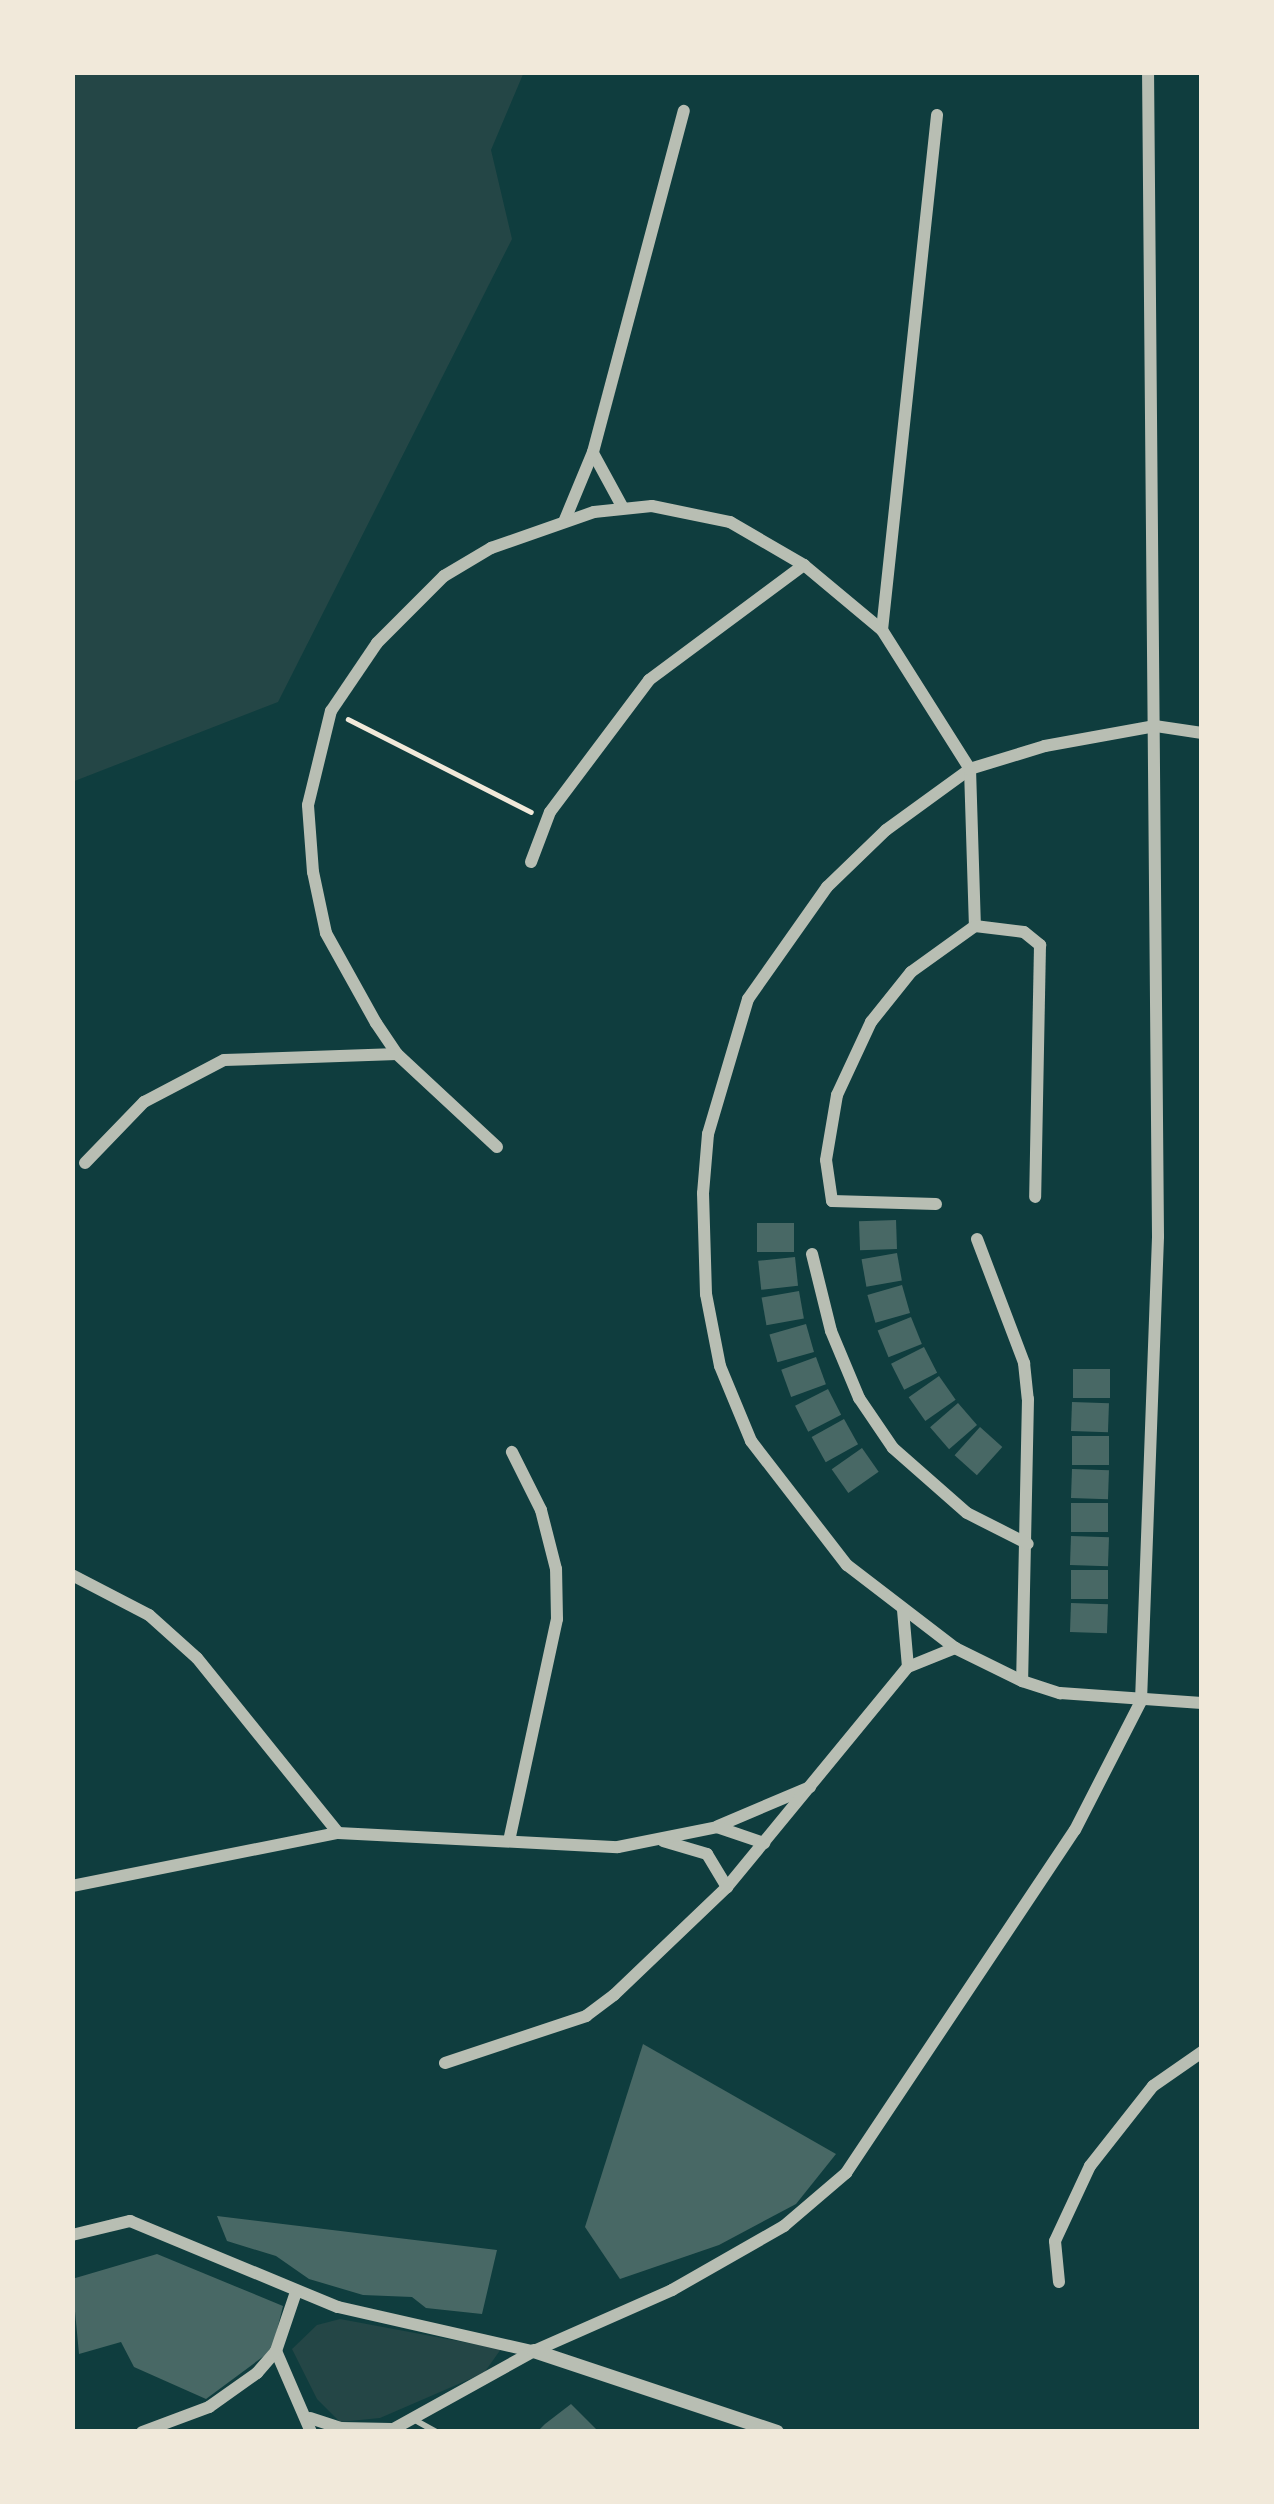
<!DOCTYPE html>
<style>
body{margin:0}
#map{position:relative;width:1274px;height:2504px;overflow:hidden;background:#0f3d3e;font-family:Rubik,sans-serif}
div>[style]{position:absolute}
.green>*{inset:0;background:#244646}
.building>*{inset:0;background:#486865;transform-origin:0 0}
.path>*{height:4.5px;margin:-2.25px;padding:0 2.25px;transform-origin:2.25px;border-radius:2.25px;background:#f1e9da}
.service>*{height:6px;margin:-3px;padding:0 3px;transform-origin:3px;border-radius:3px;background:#b8beb3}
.minor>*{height:12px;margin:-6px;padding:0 6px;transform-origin:6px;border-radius:6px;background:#b8beb3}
.tertiary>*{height:14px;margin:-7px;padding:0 7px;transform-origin:7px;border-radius:7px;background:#b8beb3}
span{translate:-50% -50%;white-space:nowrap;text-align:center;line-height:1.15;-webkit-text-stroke:12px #f1e9da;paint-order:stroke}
.frame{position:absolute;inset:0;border:75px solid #f1e9da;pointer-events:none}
</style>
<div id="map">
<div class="green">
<i style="clip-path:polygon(72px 72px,524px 72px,491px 150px,512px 239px,278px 702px,72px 782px)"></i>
<i style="clip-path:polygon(340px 2319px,501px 2349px,484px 2373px,380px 2418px,340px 2422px,317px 2399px,292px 2349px,317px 2325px)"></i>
</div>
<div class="building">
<i style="left:896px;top:1220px;width:29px;height:37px;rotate:88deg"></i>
<i style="left:757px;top:1223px;width:37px;height:29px"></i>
<i style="left:897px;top:1253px;width:28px;height:36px;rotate:80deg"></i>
<i style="left:795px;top:1257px;width:29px;height:37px;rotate:84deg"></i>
<i style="left:902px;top:1285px;width:29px;height:36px;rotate:74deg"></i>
<i style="left:799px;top:1291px;width:28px;height:38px;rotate:80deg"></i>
<i style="left:911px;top:1317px;width:29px;height:36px;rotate:68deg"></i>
<i style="left:806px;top:1324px;width:29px;height:38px;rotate:74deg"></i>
<i style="left:924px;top:1347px;width:29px;height:37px;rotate:63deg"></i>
<i style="left:816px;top:1357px;width:29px;height:37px;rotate:70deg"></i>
<i style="left:1073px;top:1369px;width:37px;height:29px"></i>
<i style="left:939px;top:1376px;width:29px;height:37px;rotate:55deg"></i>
<i style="left:828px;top:1389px;width:29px;height:37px;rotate:63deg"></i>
<i style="left:1072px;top:1402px;width:37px;height:29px;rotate:2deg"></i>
<i style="left:958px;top:1403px;width:29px;height:37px;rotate:49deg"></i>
<i style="left:844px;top:1419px;width:29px;height:37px;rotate:61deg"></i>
<i style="left:980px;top:1427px;width:30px;height:38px;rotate:42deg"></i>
<i style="left:1072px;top:1436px;width:37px;height:29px"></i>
<i style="left:862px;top:1448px;width:29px;height:37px;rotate:55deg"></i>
<i style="left:1072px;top:1469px;width:37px;height:29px;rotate:2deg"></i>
<i style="left:1071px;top:1503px;width:37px;height:29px"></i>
<i style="left:1071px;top:1536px;width:38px;height:29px;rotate:2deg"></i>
<i style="left:1071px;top:1570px;width:37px;height:29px"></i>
<i style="left:1071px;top:1603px;width:37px;height:29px;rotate:2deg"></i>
<i style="clip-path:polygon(643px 2044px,836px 2154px,796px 2204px,719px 2245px,620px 2279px,585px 2227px)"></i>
<i style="clip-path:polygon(217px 2216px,497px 2250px,482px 2314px,426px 2308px,412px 2297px,363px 2295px,309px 2279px,276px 2256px,227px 2241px)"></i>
<i style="clip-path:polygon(157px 2254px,283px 2306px,272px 2350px,206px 2399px,134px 2367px,121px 2342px,79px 2354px,72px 2279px)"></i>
<i style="clip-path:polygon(571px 2404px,599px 2432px,537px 2432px,545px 2424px)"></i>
</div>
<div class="path">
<i style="left:348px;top:719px;width:205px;rotate:26.9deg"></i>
</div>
<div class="service">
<i style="left:413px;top:2419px;width:26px;rotate:29deg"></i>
</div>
<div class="minor">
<i style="left:593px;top:453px;width:63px;rotate:61.4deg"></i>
<i style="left:564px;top:522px;width:76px;rotate:-67.5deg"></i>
<i style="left:593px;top:452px;width:353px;rotate:-75.1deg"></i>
<i style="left:882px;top:630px;width:518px;rotate:-83.9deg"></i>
<i style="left:1202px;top:733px;width:48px;rotate:-171.5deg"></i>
<i style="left:1155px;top:726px;width:112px;rotate:169.7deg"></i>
<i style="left:1045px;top:746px;width:78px;rotate:163deg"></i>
<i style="left:970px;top:769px;width:104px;rotate:144deg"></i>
<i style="left:886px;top:830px;width:82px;rotate:136deg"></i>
<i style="left:827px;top:887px;width:137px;rotate:125.2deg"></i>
<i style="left:748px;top:999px;width:141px;rotate:106.5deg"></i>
<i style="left:708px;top:1134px;width:59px;rotate:94.8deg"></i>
<i style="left:703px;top:1193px;width:101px;rotate:88.3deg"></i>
<i style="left:706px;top:1294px;width:73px;rotate:79deg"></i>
<i style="left:720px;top:1366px;width:81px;rotate:67.5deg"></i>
<i style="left:751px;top:1441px;width:157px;rotate:52.3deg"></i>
<i style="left:847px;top:1565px;width:136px;rotate:37.5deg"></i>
<i style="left:955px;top:1648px;width:75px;rotate:26.2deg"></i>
<i style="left:1022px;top:1681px;width:40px;rotate:18deg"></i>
<i style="left:1060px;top:1693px;width:142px;rotate:4deg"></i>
<i style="left:970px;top:769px;width:157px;rotate:88.2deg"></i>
<i style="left:531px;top:862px;width:53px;rotate:-69.2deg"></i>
<i style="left:550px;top:812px;width:165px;rotate:-53.1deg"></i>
<i style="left:649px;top:680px;width:193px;rotate:-36.6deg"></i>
<i style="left:497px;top:1147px;width:137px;rotate:-137.1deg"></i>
<i style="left:397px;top:1054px;width:37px;rotate:-124deg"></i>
<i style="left:376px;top:1023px;width:103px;rotate:-119.1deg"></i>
<i style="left:326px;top:933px;width:62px;rotate:-102deg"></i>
<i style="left:313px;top:872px;width:67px;rotate:-94.3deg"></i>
<i style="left:308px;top:805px;width:97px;rotate:-76.3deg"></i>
<i style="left:331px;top:711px;width:82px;rotate:-55.9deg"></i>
<i style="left:377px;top:643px;width:95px;rotate:-45deg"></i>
<i style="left:444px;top:576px;width:55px;rotate:-30.8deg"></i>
<i style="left:491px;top:548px;width:109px;rotate:-19.3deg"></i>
<i style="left:594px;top:512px;width:58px;rotate:-5.9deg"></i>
<i style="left:652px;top:506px;width:80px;rotate:11.6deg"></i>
<i style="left:730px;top:522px;width:86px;rotate:30.2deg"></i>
<i style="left:804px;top:565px;width:102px;rotate:39.8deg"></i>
<i style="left:882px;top:630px;width:165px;rotate:57.7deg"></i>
<i style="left:85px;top:1163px;width:85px;rotate:-46deg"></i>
<i style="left:144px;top:1102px;width:90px;rotate:-27.7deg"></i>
<i style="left:224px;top:1060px;width:173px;rotate:-2deg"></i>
<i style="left:936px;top:1204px;width:104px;rotate:-178.3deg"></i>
<i style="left:832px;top:1201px;width:41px;rotate:-98.3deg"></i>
<i style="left:826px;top:1160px;width:66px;rotate:-80.4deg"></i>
<i style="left:837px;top:1095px;width:81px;rotate:-65deg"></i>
<i style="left:871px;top:1022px;width:64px;rotate:-51.3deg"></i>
<i style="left:911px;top:972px;width:79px;rotate:-35.7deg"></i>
<i style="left:975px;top:926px;width:49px;rotate:7deg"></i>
<i style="left:1024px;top:932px;width:21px;rotate:39deg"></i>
<i style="left:1040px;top:945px;width:252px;rotate:91.1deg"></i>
<i style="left:977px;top:1239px;width:133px;rotate:69.2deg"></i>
<i style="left:1024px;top:1363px;width:36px;rotate:84deg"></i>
<i style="left:1028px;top:1399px;width:282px;rotate:91.2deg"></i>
<i style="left:812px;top:1254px;width:79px;rotate:76.1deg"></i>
<i style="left:831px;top:1331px;width:73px;rotate:67.3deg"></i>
<i style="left:859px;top:1398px;width:60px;rotate:55.8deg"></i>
<i style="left:893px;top:1448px;width:98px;rotate:41.3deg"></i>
<i style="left:967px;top:1513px;width:68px;rotate:26.9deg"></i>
<i style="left:72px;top:1575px;width:87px;rotate:27.5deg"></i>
<i style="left:149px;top:1615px;width:64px;rotate:41.9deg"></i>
<i style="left:197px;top:1658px;width:225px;rotate:51.1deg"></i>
<i style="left:903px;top:1610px;width:57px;rotate:85deg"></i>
<i style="left:718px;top:1826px;width:100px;rotate:-23deg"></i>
<i style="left:509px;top:1841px;width:227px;rotate:-77.8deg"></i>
<i style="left:557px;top:1619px;width:50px;rotate:-91.1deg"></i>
<i style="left:556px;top:1569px;width:61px;rotate:-104.3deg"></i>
<i style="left:541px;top:1510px;width:65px;rotate:-116.6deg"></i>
<i style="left:663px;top:1841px;width:46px;rotate:16.5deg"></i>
<i style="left:707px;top:1854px;width:39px;rotate:59deg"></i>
<i style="left:72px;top:1886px;width:271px;rotate:-11.3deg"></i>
<i style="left:338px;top:1833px;width:280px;rotate:2.9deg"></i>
<i style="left:618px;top:1847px;width:101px;rotate:-11.4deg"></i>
<i style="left:717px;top:1827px;width:50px;rotate:18.8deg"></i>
<i style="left:445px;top:2063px;width:149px;rotate:-18.4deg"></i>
<i style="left:586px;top:2016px;width:35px;rotate:-37deg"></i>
<i style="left:614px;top:1995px;width:156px;rotate:-43.7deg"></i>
<i style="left:727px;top:1887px;width:285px;rotate:-50.6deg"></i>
<i style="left:908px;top:1667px;width:51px;rotate:-22deg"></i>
<i style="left:72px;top:2235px;width:60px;rotate:-13.6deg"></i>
<i style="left:130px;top:2221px;width:225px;rotate:22.5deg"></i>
<i style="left:338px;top:2307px;width:199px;rotate:12.8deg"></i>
<i style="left:1059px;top:2282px;width:41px;rotate:-95.6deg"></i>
<i style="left:1055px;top:2241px;width:83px;rotate:-65deg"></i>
<i style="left:1090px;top:2166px;width:102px;rotate:-51.8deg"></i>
<i style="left:1153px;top:2086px;width:60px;rotate:-34.8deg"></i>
<i style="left:276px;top:2351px;width:88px;rotate:66.6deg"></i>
<i style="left:310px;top:2418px;width:33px;rotate:18deg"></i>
<i style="left:341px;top:2428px;width:50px;rotate:1.1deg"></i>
<i style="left:142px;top:2432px;width:72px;rotate:-20.5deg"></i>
<i style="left:209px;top:2407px;width:59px;rotate:-35.3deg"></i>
<i style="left:257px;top:2373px;width:29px;rotate:-49deg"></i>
<i style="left:276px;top:2351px;width:62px;rotate:-71.3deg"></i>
<i style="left:388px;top:2432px;width:167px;rotate:-29deg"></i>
<i style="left:534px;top:2351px;width:151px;rotate:-23.8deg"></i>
<i style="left:672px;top:2290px;width:129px;rotate:-29.7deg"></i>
<i style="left:784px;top:2226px;width:82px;rotate:-40.5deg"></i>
<i style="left:846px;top:2173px;width:412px;rotate:-56.3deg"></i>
<i style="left:1075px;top:1830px;width:145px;rotate:-62.9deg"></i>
<i style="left:1141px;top:1701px;width:465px;rotate:-87.9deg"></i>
<i style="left:1158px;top:1236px;width:1164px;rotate:-90.49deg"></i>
</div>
<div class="tertiary">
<i style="left:534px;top:2351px;width:256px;rotate:18.4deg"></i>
</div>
<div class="frame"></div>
</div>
